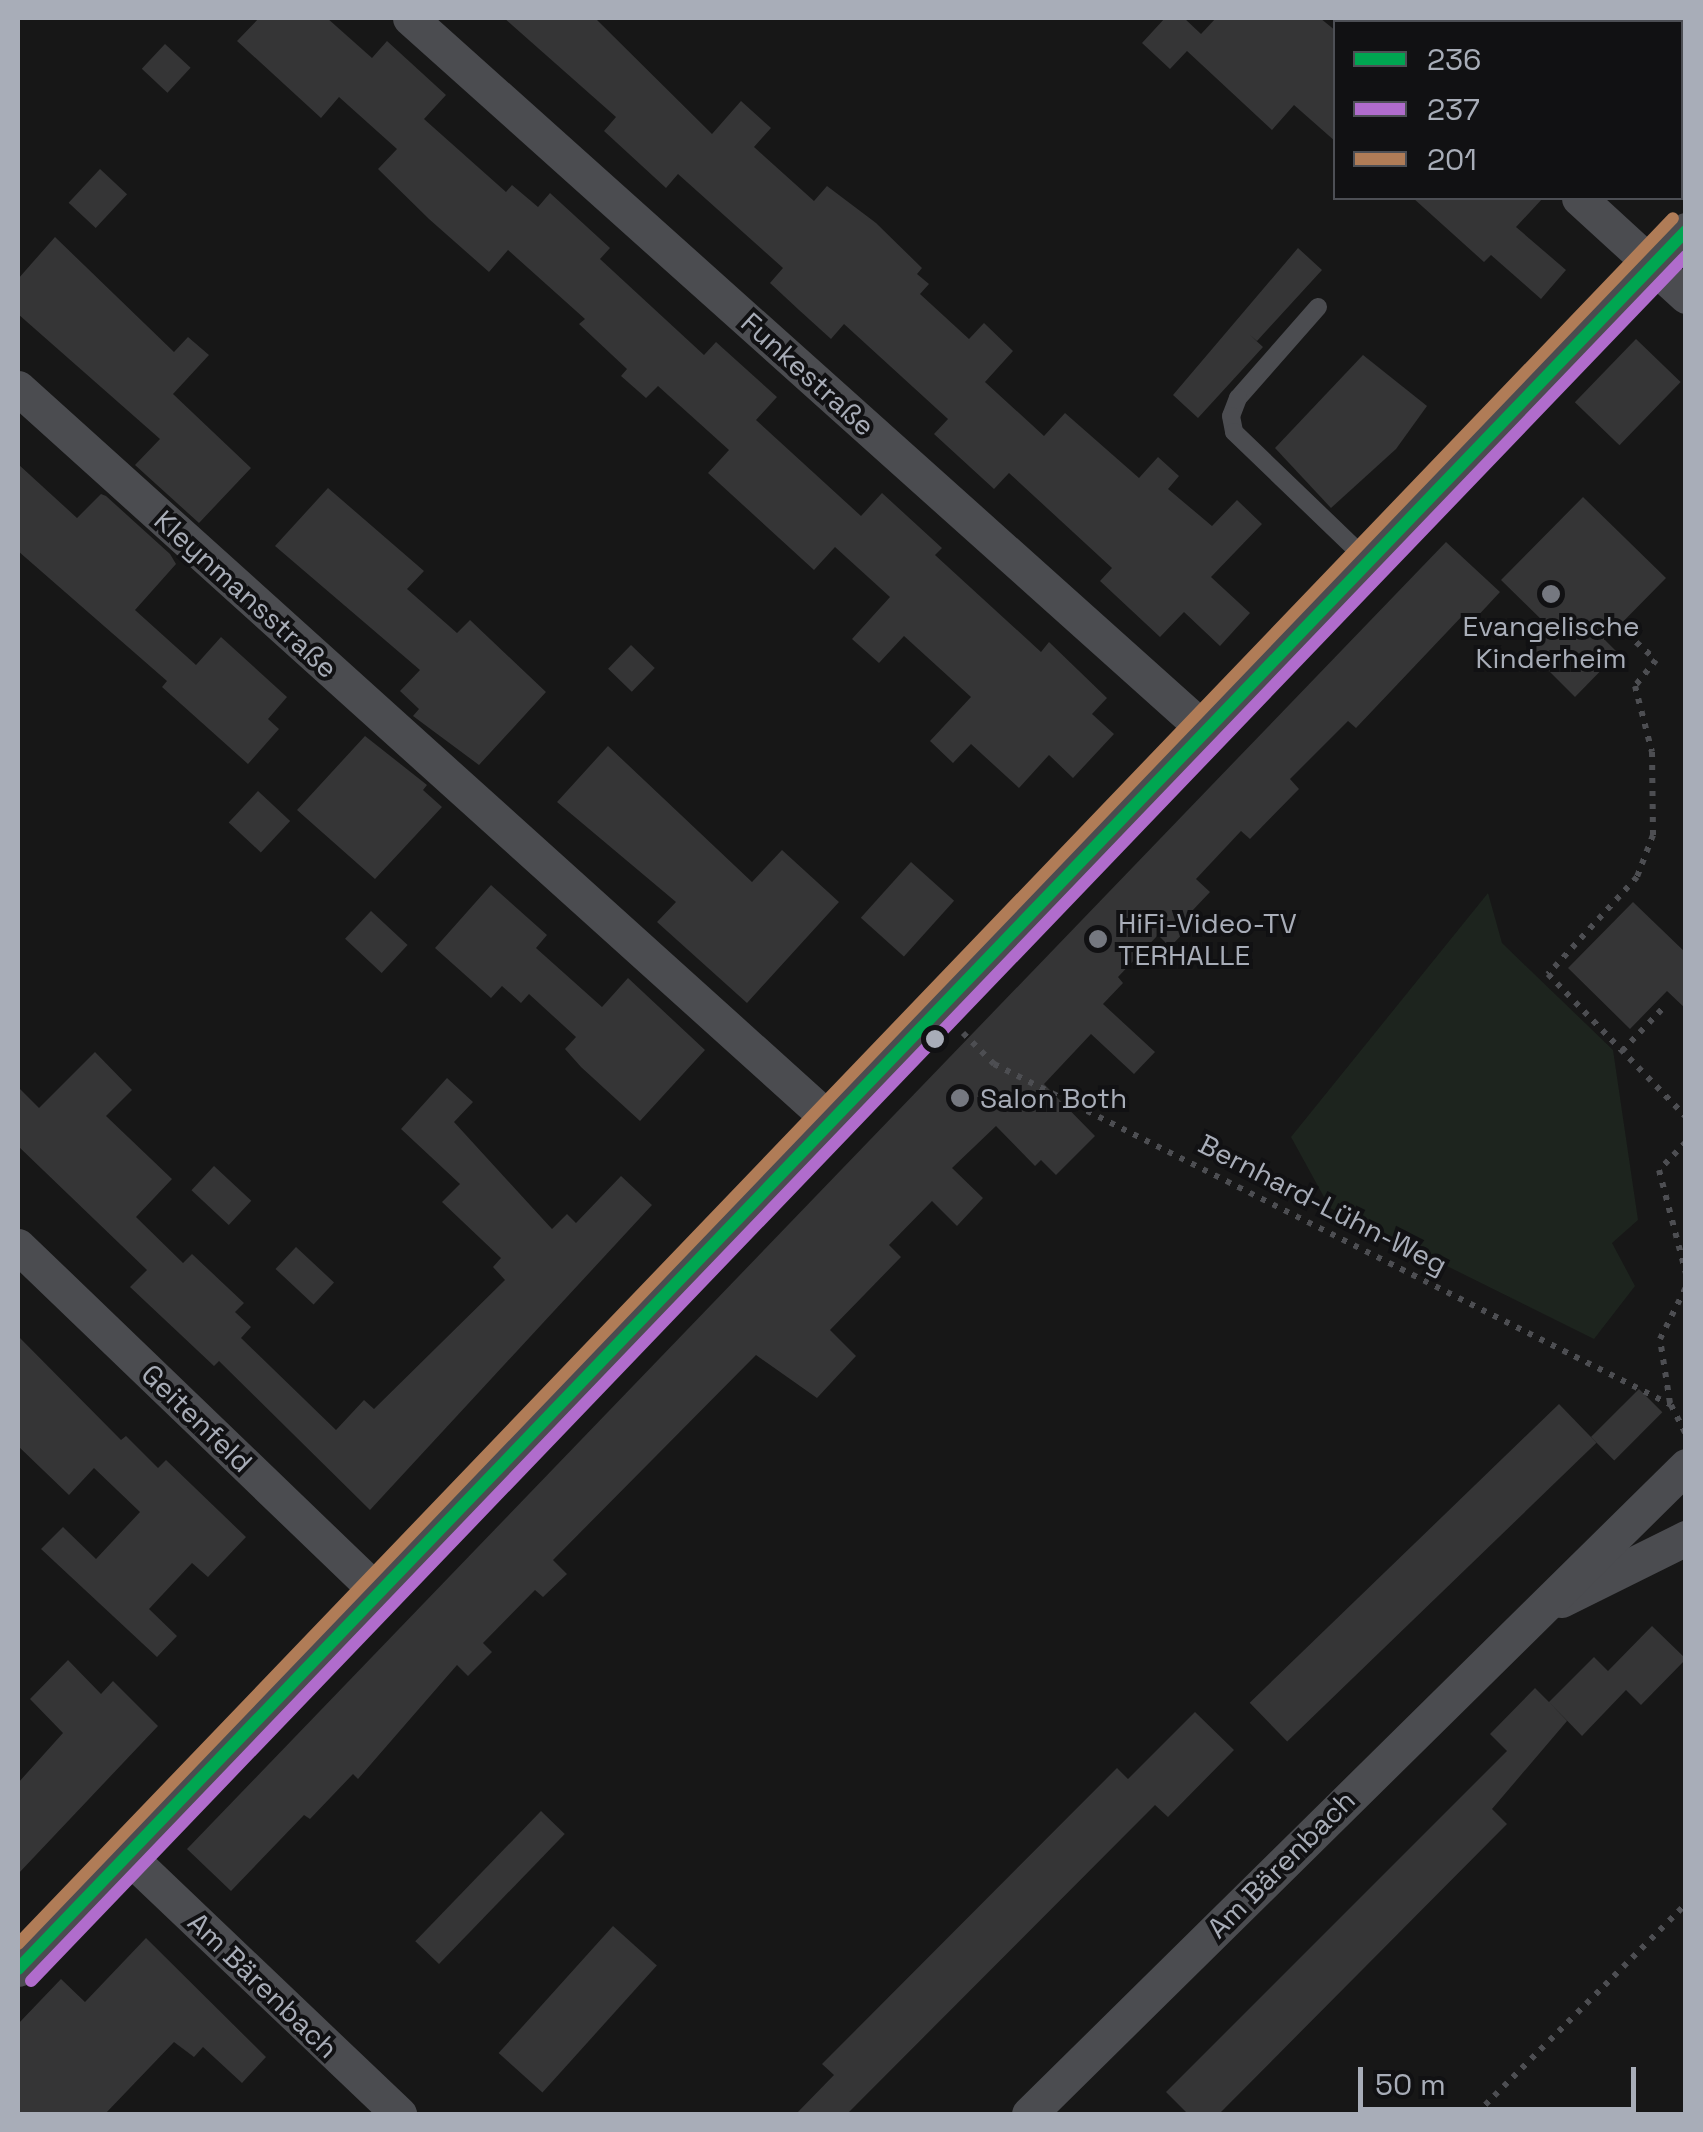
<!DOCTYPE html>
<meta charset="utf-8">
<style>
body{margin:0}
#map{position:relative;width:1703px;height:2132px;overflow:hidden;background:#171717;font-family:"Space Grotesk",sans-serif}
div>[style]{position:absolute}
.green>*{inset:0;background:#1d241e}
.building>*{inset:0;background:#353536;transform-origin:0 0}
.path>*{height:6px;margin-top:-3px;transform-origin:0;background:repeating-linear-gradient(90deg,#4d4e52 0 5px,transparent 0 13px)}
.lane>*{height:18px;margin:-9px;padding:0 9px;transform-origin:9px;border-radius:9px;background:#4b4c50}
.street>*{height:35px;margin:-17.5px;padding:0 17.5px;transform-origin:17.5px;border-radius:17.5px;background:#4b4c50}
.bus-1>*{height:12px;margin:-6px;padding:0 6px;transform-origin:6px;border-radius:6px;background:#00a651}
.bus-2>*{height:12px;margin:-6px;padding:0 6px;transform-origin:6px;border-radius:6px;background:#b06ccc}
.bus-3>*{height:12px;margin:-6px;padding:0 6px;transform-origin:6px;border-radius:6px;background:#b07c57}
.dots>*{width:28px;height:28px;translate:-50% -50%;box-sizing:border-box;border:5px solid #111113;border-radius:50%}
span{translate:-50% -50%;white-space:nowrap;text-align:center;line-height:1.15;-webkit-text-stroke:8px #111113;paint-order:stroke}
.street-label{font-size:28px;color:#a8adb8}
.poi-label{font-size:28px;color:#a8adb8}
.left{translate:0 -50%;text-align:left}
.frame{position:absolute;inset:0;border:20px solid #a8adb8;pointer-events:none}
.legend{position:absolute;left:1333px;top:20px;width:350px;height:180px;box-sizing:border-box;background:#111113;border:2px solid #4d4f55;margin:0;padding:12px 18px;list-style:none;font-size:30px;color:#a8adb8}
.legend li{display:flex;align-items:center;gap:20px;height:50px}
.legend b{width:50px;border:2px solid #4d4f55}
.scale{position:absolute;left:1358px;top:2067px;width:278px;height:45px;box-sizing:border-box;border:5px solid #a8adb8;border-top:0;padding-left:12px;font-size:30px;line-height:35px;white-space:nowrap;color:#a8adb8;-webkit-text-stroke:8px #111113;paint-order:stroke}
</style>
<div id="map">
<div class="green">
<i style="clip-path:polygon(1488px 893px,1502px 943px,1613px 1050px,1638px 1220px,1612px 1243px,1635px 1286px,1594px 1339px,1330px 1208px,1291px 1137px)"></i>
</div>
<div class="building">
<i style="clip-path:polygon(259px 18px,327px 18px,372px 58px,387px 41px,446px 95px,424px 119px,506px 192px,512px 185px,538px 207px,550px 193px,610px 248px,600px 259px,704px 355px,716px 342px,777px 397px,756px 420px,861px 516px,882px 493px,942px 548px,935px 555px,1041px 652px,1049px 642px,1107px 698px,1092px 714px,1114px 734px,1073px 778px,1049px 755px,1019px 788px,971px 744px,953px 763px,930px 741px,971px 697px,904px 636px,879px 663px,852px 639px,890px 597px,835px 547px,814px 570px,708px 473px,729px 450px,698px 422px,658px 386px,646px 398px,621px 376px,627px 369px,579px 324px,585px 319px,508px 250px,489px 272px,429px 219px,378px 169px,397px 149px,339px 97px,321px 118px,237px 41px)"></i>
<i style="clip-path:polygon(504px 18px,595px 18px,712px 134px,741px 101px,771px 128px,754px 147px,814px 201px,827px 186px,876px 223px,922px 268px,917px 274px,929px 284px,920px 294px,969px 339px,984px 323px,1013px 351px,985px 382px,1044px 436px,1065px 413px,1139px 478px,1158px 457px,1179px 476px,1168px 489px,1212px 526px,1237px 500px,1262px 524px,1211px 577px,1250px 613px,1220px 646px,1184px 612px,1160px 637px,1100px 581px,1112px 568px,1009px 473px,994px 489px,934px 434px,948px 419px,844px 324px,831px 339px,799px 310px,770px 283px,783px 268px,678px 174px,666px 188px,604px 131px,616px 117px)"></i>
<i style="clip-path:polygon(1165px 18px,1184px 18px,1201px 34px,1216px 18px,1320px 18px,1336px 31px,1336px 142px,1294px 105px,1272px 130px,1187px 51px,1170px 69px,1142px 43px)"></i>
<i style="left:165px;top:44px;width:35px;height:34px;rotate:43deg"></i>
<i style="left:100px;top:169px;width:37px;height:46px;rotate:43deg"></i>
<i style="clip-path:polygon(1413px 198px,1543px 198px,1516px 227px,1566px 270px,1541px 299px,1491px 255px,1484px 262px)"></i>
<i style="clip-path:polygon(55px 237px,174px 352px,188px 337px,209px 355px,173px 394px,251px 468px,199px 523px,135px 465px,160px 439px,18px 314px,18px 279px)"></i>
<i style="clip-path:polygon(1298px 248px,1322px 270px,1257px 341px,1250px 335px,1263px 347px,1198px 418px,1173px 395px)"></i>
<i style="left:1636px;top:339px;width:62px;height:88px;rotate:44deg"></i>
<i style="clip-path:polygon(1363px 355px,1427px 406px,1396px 449px,1331px 508px,1275px 448px)"></i>
<i style="clip-path:polygon(18px 464px,77px 518px,101px 494px,106px 496px,170px 554px,176px 564px,135px 610px,196px 665px,221px 637px,287px 697px,268px 719px,279px 729px,248px 764px,162px 687px,167px 681px,18px 551px)"></i>
<i style="clip-path:polygon(328px 488px,424px 571px,407px 589px,457px 633px,470px 620px,546px 692px,479px 765px,413px 716px,419px 709px,400px 691px,420px 670px,275px 546px)"></i>
<i style="clip-path:polygon(1583px 497px,1666px 578px,1605px 640px,1618px 653px,1575px 697px,1528px 650px,1550px 628px,1501px 580px)"></i>
<i style="clip-path:polygon(1446px 542px,1500px 592px,1474px 620px,1465px 613px,1356px 728px,1348px 721px,1290px 779px,1299px 789px,1250px 839px,1241px 831px,1196px 879px,1210px 892px,1192px 911px,1199px 917px,1170px 947px,1158px 935px,1118px 977px,1123px 983px,1103px 1004px,1155px 1052px,1134px 1074px,1091px 1034px,1044px 1084px,1095px 1136px,1056px 1175px,1041px 1160px,1035px 1166px,996px 1126px,952px 1168px,983px 1198px,957px 1226px,932px 1201px,889px 1245px,901px 1257px,830px 1330px,856px 1356px,817px 1398px,756px 1355px,553px 1560px,567px 1574px,543px 1597px,535px 1590px,483px 1643px,492px 1652px,468px 1676px,457px 1665px,358px 1779px,353px 1774px,310px 1819px,304px 1815px,231px 1891px,187px 1849px)"></i>
<i style="left:631px;top:645px;width:33px;height:33px;rotate:44deg"></i>
<i style="clip-path:polygon(365px 736px,427px 785px,423px 790px,442px 807px,375px 879px,297px 810px)"></i>
<i style="clip-path:polygon(608px 746px,752px 882px,782px 850px,839px 902px,747px 1003px,657px 922px,676px 902px,557px 802px)"></i>
<i style="left:258px;top:791px;width:44px;height:43px;rotate:43deg"></i>
<i style="left:911px;top:862px;width:58px;height:75px;rotate:42deg"></i>
<i style="clip-path:polygon(491px 885px,547px 935px,536px 948px,602px 1007px,628px 978px,705px 1050px,640px 1121px,581px 1067px,565px 1049px,576px 1037px,529px 994px,521px 1003px,502px 986px,491px 998px,435px 948px)"></i>
<i style="clip-path:polygon(1633px 902px,1686px 953px,1686px 1009px,1667px 991px,1630px 1029px,1568px 968px)"></i>
<i style="left:371px;top:911px;width:50px;height:38px;rotate:43deg"></i>
<i style="clip-path:polygon(95px 1052px,132px 1090px,106px 1116px,172px 1179px,136px 1217px,183px 1263px,192px 1254px,244px 1303px,235px 1312px,251px 1327px,241px 1338px,336px 1430px,364px 1400px,374px 1409px,505px 1280px,493px 1267px,501px 1258px,442px 1202px,460px 1184px,401px 1129px,447px 1078px,473px 1102px,454px 1122px,552px 1229px,567px 1214px,576px 1223px,621px 1176px,652px 1205px,370px 1510px,219px 1361px,214px 1366px,130px 1287px,147px 1270px,18px 1146px,18px 1087px,39px 1108px)"></i>
<i style="left:214px;top:1166px;width:51px;height:33px;rotate:43deg"></i>
<i style="left:296px;top:1247px;width:52px;height:30px;rotate:43deg"></i>
<i style="clip-path:polygon(18px 1336px,121px 1440px,126px 1436px,158px 1468px,166px 1460px,246px 1537px,208px 1577px,192px 1563px,149px 1609px,177px 1636px,157px 1657px,41px 1549px,63px 1527px,96px 1559px,140px 1512px,94px 1468px,69px 1495px,18px 1446px)"></i>
<i style="left:1639px;top:1389px;width:33px;height:68px;rotate:45deg"></i>
<i style="left:1559px;top:1404px;width:54px;height:430px;rotate:46deg"></i>
<i style="clip-path:polygon(1652px 1626px,1686px 1659px,1641px 1705px,1626px 1690px,1582px 1736px,1549px 1702px,1567px 1721px,1492px 1809px,1507px 1824px,1219px 2114px,1188px 2114px,1166px 2092px,1507px 1751px,1490px 1734px,1535px 1688px,1549px 1702px,1594px 1657px,1608px 1671px)"></i>
<i style="clip-path:polygon(68px 1660px,101px 1694px,113px 1681px,158px 1726px,18px 1874px,18px 1783px,63px 1733px,30px 1699px)"></i>
<i style="clip-path:polygon(1195px 1712px,1234px 1750px,1168px 1817px,1155px 1805px,847px 2114px,796px 2114px,834px 2075px,822px 2064px,1117px 1768px,1128px 1779px)"></i>
<i style="left:541px;top:1811px;width:33px;height:181px;rotate:44deg"></i>
<i style="left:613px;top:1926px;width:59px;height:171px;rotate:42deg"></i>
<i style="clip-path:polygon(146px 1938px,266px 2057px,242px 2083px,203px 2047px,194px 2057px,174px 2042px,105px 2114px,18px 2114px,18px 2024px,61px 1979px,85px 2002px)"></i>
</div>
<div class="path">
<i style="left:1617px;top:625px;width:52px;rotate:41.9deg"></i>
<i style="left:1656px;top:660px;width:33px;rotate:129deg"></i>
<i style="left:1635px;top:686px;width:68px;rotate:75.6deg"></i>
<i style="left:1652px;top:752px;width:83px;rotate:89.3deg"></i>
<i style="left:1653px;top:835px;width:45px;rotate:110.9deg"></i>
<i style="left:1637px;top:877px;width:132px;rotate:132.5deg"></i>
<i style="left:1548px;top:974px;width:199px;rotate:46deg"></i>
<i style="left:963px;top:1033px;width:44px;rotate:45deg"></i>
<i style="left:994px;top:1064px;width:758px;rotate:26.73deg"></i>
<i style="left:1671px;top:1405px;width:31px;rotate:63deg"></i>
<i style="left:1622px;top:1051px;width:62px;rotate:-46.3deg"></i>
<i style="left:1686px;top:1142px;width:39px;rotate:134deg"></i>
<i style="left:1659px;top:1170px;width:107px;rotate:75.4deg"></i>
<i style="left:1670px;top:1403px;width:65px;rotate:-98.9deg"></i>
<i style="left:1660px;top:1339px;width:58px;rotate:-63.4deg"></i>
<i style="left:1476px;top:2114px;width:297px;rotate:-45deg"></i>
</div>
<div class="lane">
<i style="left:1318px;top:307px;width:121px;rotate:131.3deg"></i>
<i style="left:1238px;top:398px;width:19px;rotate:111deg"></i>
<i style="left:1231px;top:416px;width:16px;rotate:79deg"></i>
<i style="left:1234px;top:432px;width:186px;rotate:43.9deg"></i>
</div>
<div class="street">
<i style="left:410px;top:18px;width:1069px;rotate:41.85deg"></i>
<i style="left:1384px;top:18px;width:6px;rotate:39deg"></i>
<i style="left:1579px;top:198px;width:145px;rotate:42.5deg"></i>
<i style="left:18px;top:388px;width:1096px;rotate:42.04deg"></i>
<i style="left:18px;top:1246px;width:496px;rotate:43.9deg"></i>
<i style="left:1561px;top:1600px;width:140px;rotate:-26.4deg"></i>
<i style="left:127px;top:1855px;width:376px;rotate:43.6deg"></i>
<i style="left:18px;top:1969px;width:2410px;rotate:-46.19deg"></i>
<i style="left:1029px;top:2114px;width:923px;rotate:-44.6deg"></i>
</div>
<div class="bus-1">
<i style="left:18px;top:1969px;width:2409px;rotate:-46.18deg"></i>
</div>
<div class="bus-2">
<i style="left:31px;top:1981px;width:2391px;rotate:-46.19deg"></i>
</div>
<div class="bus-3">
<i style="left:18px;top:1944px;width:2391px;rotate:-46.2deg"></i>
</div>
<div class="dots">
<i style="left:1551px;top:594px;background:#757880"></i>
<i style="left:1098px;top:939px;background:#757880"></i>
<i style="left:935px;top:1039px;background:#a8adb8"></i>
<i style="left:960px;top:1098px;background:#757880"></i>
</div>
<div class="street-label">
<span style="left:808px;top:374px;rotate:42deg">Funkestraße</span>
<span style="left:246px;top:594px;rotate:42deg">Kleynmansstraße</span>
<span style="left:1323px;top:1204px;rotate:27deg">Bernhard-Lühn-Weg</span>
<span style="left:197px;top:1418px;rotate:44deg">Geitenfeld</span>
<span style="left:1281px;top:1864px;rotate:-45deg">Am Bärenbach</span>
<span style="left:263px;top:1985px;rotate:44deg">Am Bärenbach</span>
</div>
<div class="poi-label">
<span style="left:1551px;top:642px">Evangelische<br>Kinderheim</span>
<span class="left" style="left:1118px;top:939px">HiFi-Video-TV<br>TERHALLE</span>
<span class="left" style="left:980px;top:1098px">Salon Both</span>
</div>
<div class="frame"></div>
<ul class="legend">
<li><b style="height:12px;background:#00a651"></b>236</li>
<li><b style="height:12px;background:#b06ccc"></b>237</li>
<li><b style="height:12px;background:#b07c57"></b>201</li>
</ul>
<div class="scale">50 m</div>
</div>
